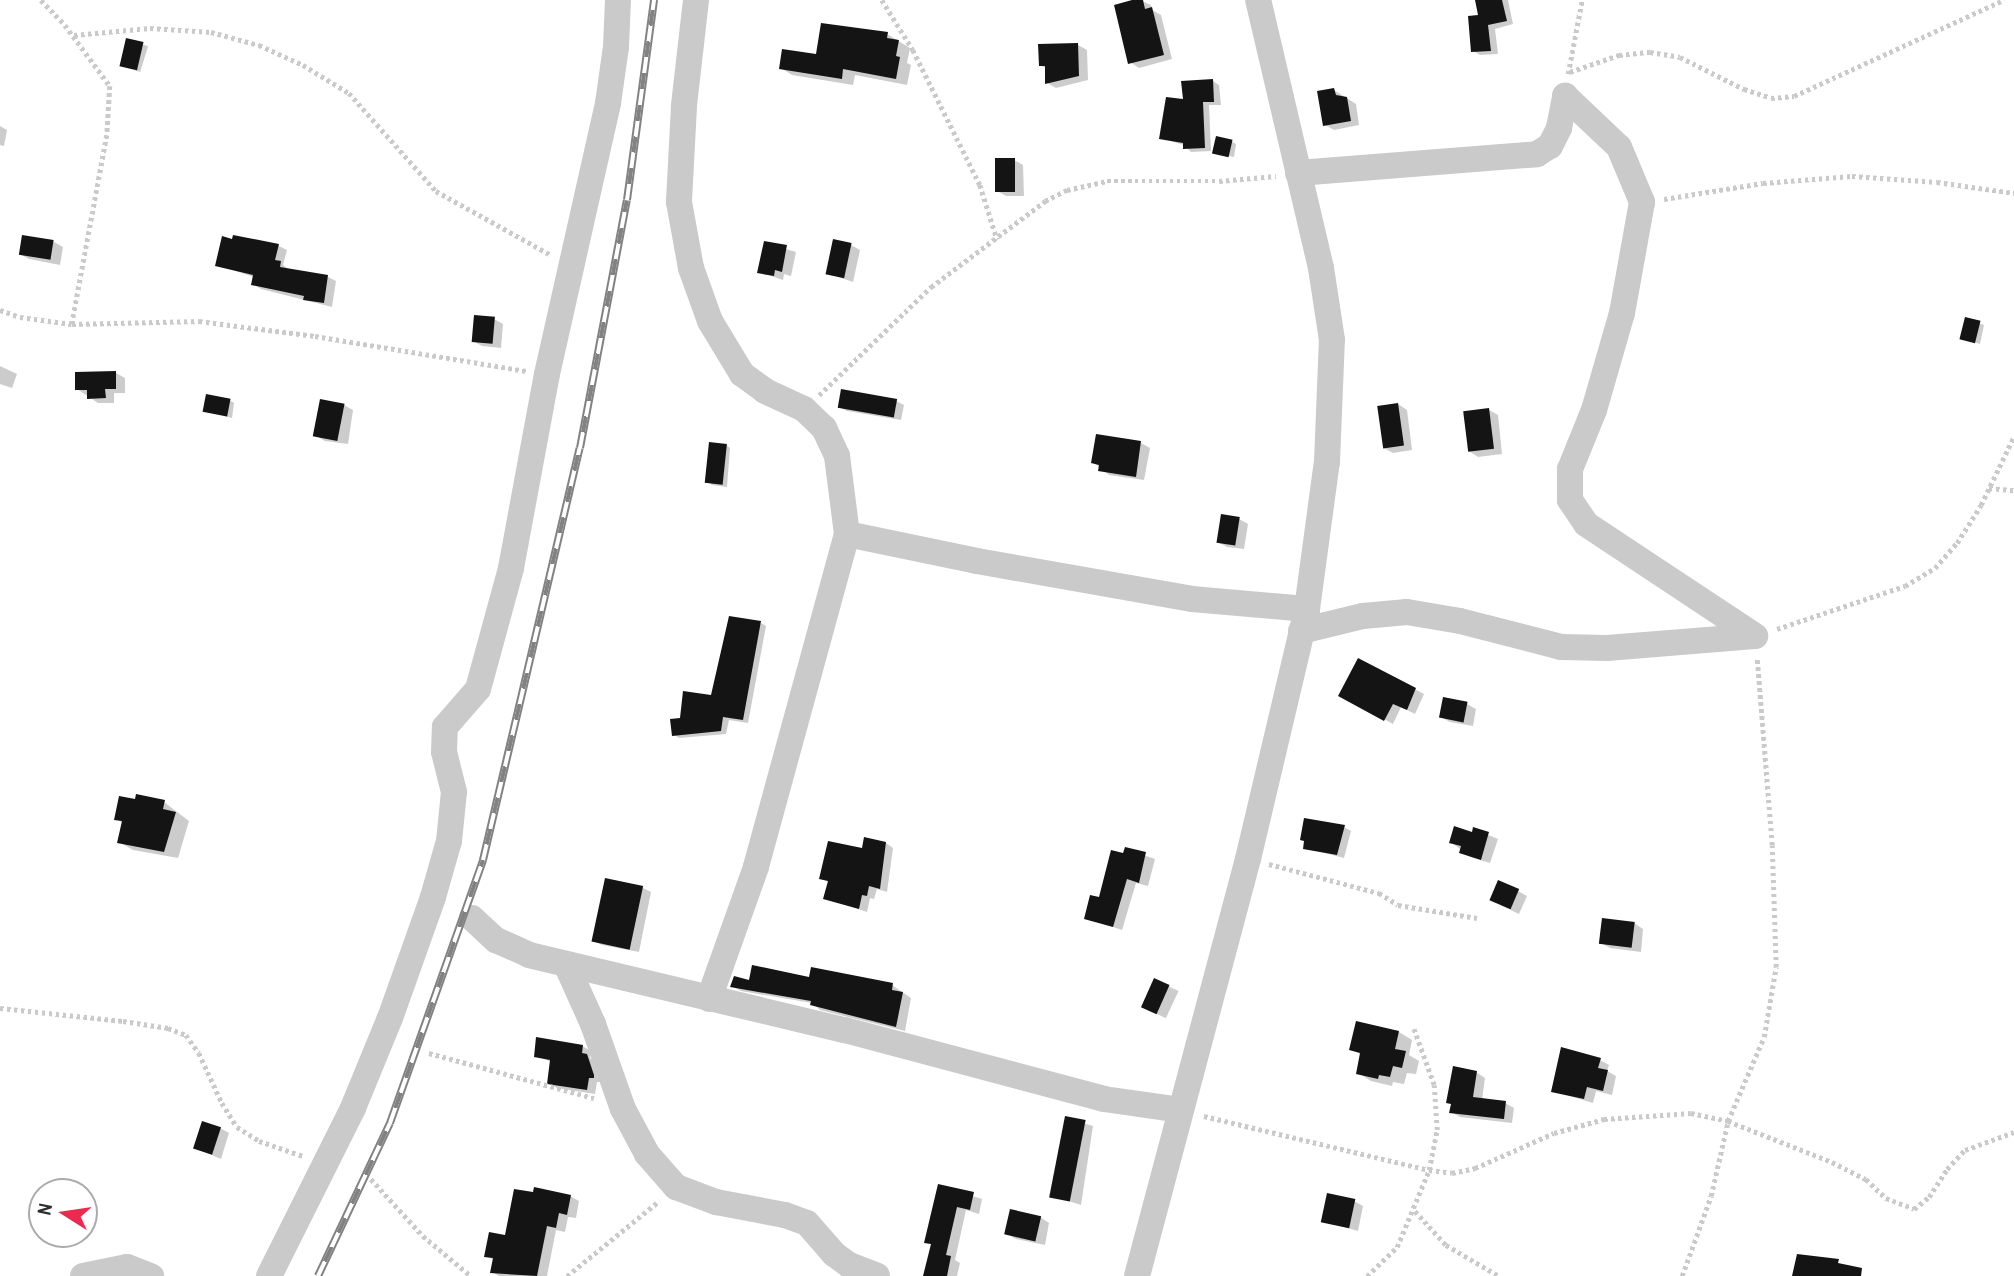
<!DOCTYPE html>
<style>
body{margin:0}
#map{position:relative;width:2014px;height:1276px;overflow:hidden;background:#fff;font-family:"Archivo Narrow",sans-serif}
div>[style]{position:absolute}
.shadow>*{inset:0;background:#0003;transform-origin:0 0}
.building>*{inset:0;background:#141414;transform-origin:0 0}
.path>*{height:4.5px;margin-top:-2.25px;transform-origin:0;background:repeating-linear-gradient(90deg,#cacaca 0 3.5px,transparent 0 7px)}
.minor>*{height:26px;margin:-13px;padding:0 13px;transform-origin:13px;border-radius:13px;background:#cacaca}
.rail>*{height:8px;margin-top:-4px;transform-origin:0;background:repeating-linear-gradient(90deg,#fff 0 16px,#828282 0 32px);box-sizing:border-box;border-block:2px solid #828282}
span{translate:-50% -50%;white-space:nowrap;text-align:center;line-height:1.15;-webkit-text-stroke:7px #fff;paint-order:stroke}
.north{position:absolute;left:28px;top:1178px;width:70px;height:70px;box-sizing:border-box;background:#fff;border:2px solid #ababab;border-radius:50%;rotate:282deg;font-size:19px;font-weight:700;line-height:28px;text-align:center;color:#2d2d2d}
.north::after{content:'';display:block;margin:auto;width:24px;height:32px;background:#ea2a4e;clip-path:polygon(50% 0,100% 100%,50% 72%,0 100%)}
</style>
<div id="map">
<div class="shadow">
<i style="clip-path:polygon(1140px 0,1151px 5px,1152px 10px,1161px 15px,1172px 59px,1139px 68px,1130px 62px)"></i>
<i style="clip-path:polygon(1477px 0,1508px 0,1513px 24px,1495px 29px,1498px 54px,1480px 55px,1473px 51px,1480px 16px)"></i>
<i style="clip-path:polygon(887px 34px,910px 48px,907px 63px,911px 65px,907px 85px,855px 75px,853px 85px,792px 75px,781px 68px)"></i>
<i style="left:128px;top:40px;width:21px;height:27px;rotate:17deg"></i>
<i style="clip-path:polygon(1078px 45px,1087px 50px,1088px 80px,1056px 88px,1047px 83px,1047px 69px,1040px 65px)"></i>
<i style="clip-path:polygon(1213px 81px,1219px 85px,1221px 105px,1209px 105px,1211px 151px,1191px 152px,1184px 145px,1160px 138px,1185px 101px)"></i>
<i style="clip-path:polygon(1334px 90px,1356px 104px,1359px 125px,1334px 130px,1325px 125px)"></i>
<i style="clip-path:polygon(0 126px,7px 130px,4px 146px,0 145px)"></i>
<i style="clip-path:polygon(1233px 142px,1236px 144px,1234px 157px,1215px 153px)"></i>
<i style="clip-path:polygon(1014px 160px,1023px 165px,1024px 196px,1006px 196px,997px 191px)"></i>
<i style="clip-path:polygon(224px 238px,279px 246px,287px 250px,283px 265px,289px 270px,328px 277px,336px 281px,332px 307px,261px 289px,253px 284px,254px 277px,217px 265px)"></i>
<i style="clip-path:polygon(54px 242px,63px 247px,60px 265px,29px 259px,20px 254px)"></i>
<i style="clip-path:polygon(765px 243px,796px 252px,791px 276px,784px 274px,783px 280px,759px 272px)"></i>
<i style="clip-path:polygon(851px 245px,860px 250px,853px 282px,827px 273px)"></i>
<i style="clip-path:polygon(494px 319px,503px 324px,501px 348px,482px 346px,473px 341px)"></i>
<i style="clip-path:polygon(1967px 319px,1984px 325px,1980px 344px,1962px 338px)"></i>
<i style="clip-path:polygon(0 366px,17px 374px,12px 388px,0 384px)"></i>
<i style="clip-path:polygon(116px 373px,125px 378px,125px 393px,114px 393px,114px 403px,98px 403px,77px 389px)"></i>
<i style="clip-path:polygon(231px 401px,234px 403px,232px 418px,204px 411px)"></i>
<i style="clip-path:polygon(896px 401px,904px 405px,901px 420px,847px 411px,839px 407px)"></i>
<i style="clip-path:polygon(1398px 404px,1407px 410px,1412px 450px,1393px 453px,1384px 448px)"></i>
<i style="clip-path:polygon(344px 405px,353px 410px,348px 444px,325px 441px,316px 436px)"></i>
<i style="clip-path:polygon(1489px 410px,1498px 415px,1502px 454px,1478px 457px,1469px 451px)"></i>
<i style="clip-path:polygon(1141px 443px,1150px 448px,1144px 480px,1109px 475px,1093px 462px)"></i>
<i style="clip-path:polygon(726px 445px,730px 448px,727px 487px,712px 485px,708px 482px)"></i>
<i style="clip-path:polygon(1239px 519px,1248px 524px,1244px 549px,1227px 547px,1218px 542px)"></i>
<i style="clip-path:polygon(761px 623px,766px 626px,748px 723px,729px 720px,726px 734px,679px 738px,673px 734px,681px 719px,713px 697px)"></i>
<i style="clip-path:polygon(1359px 660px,1424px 694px,1415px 714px,1401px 707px,1393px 724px,1340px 695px)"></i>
<i style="clip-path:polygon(1467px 704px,1476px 709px,1473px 726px,1450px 722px,1441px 717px)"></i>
<i style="clip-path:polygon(164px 802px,189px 821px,178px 858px,133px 850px,119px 842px,123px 823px,116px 819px)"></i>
<i style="clip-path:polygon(1344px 827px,1351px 831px,1344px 858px,1305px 848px)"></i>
<i style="clip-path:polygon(1474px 829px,1498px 839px,1490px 863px,1470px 857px,1451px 842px,1473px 834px)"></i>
<i style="clip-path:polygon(886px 843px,893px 848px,887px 892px,877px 889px,874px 899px,870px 898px,867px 912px,825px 898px,830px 883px,821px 878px,863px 850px)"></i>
<i style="clip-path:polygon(1126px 849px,1155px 859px,1148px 886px,1136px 883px,1122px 930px,1086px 918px,1101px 899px)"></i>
<i style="clip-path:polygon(643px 888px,651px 892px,639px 952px,602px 945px,594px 941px)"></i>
<i style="clip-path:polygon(1518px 891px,1527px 896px,1519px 914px,1500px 905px)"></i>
<i style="clip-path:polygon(1634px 923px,1643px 929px,1641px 952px,1610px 948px,1601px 943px)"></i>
<i style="clip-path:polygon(810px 979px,892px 985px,911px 998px,905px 1031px,820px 1010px,812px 1003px,741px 991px,732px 986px)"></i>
<i style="left:1155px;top:980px;width:26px;height:30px;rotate:25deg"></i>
<i style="clip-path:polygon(1399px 1032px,1412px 1040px,1409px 1055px,1419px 1061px,1416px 1074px,1407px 1073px,1404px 1084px,1393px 1082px,1392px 1086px,1371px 1081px,1358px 1073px,1362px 1055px,1351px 1049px)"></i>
<i style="clip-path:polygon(582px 1046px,591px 1051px,590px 1058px,595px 1061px,601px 1082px,597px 1082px,595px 1094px,557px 1088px,549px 1083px,552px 1062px,536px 1056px)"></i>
<i style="clip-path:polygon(1600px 1060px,1609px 1065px,1607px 1071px,1616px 1076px,1612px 1095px,1596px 1091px,1593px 1103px,1553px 1091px)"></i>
<i style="clip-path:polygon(1476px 1072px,1485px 1078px,1482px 1100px,1505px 1103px,1514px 1108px,1512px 1123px,1460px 1117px,1451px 1112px)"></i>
<i style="clip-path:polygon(1066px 1118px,1093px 1126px,1081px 1205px,1056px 1197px)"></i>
<i style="clip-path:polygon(220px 1128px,229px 1133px,221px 1159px,195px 1148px)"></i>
<i style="clip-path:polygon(939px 1186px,982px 1199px,979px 1214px,966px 1210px,955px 1260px,960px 1263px,957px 1276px,925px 1276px,932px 1245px,926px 1242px)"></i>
<i style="clip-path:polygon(570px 1196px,579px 1201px,576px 1218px,568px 1217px,565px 1232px,556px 1230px,547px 1276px,499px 1276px,492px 1272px,494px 1260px,486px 1256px,506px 1237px)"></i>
<i style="clip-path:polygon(1354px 1201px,1363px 1206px,1358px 1231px,1323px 1221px)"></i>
<i style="clip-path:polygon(1040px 1217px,1049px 1223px,1045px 1245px,1016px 1239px,1007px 1234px)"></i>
</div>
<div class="building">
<i style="clip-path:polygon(1132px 0,1143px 0,1145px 9px,1152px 7px,1164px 55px,1128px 64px,1114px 5px)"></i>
<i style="clip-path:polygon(1475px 0,1502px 0,1507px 21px,1488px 25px,1491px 51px,1471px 52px,1468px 16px,1478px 15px)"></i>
<i style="clip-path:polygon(821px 23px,888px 32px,887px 38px,899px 40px,896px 56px,900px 57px,896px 79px,843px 69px,842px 79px,779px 69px,782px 49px,816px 54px)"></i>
<i style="left:126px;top:38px;width:18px;height:29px;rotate:13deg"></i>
<i style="clip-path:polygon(1078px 43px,1079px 76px,1045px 84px,1045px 66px,1039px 66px,1038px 44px)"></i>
<i style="clip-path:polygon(1213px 79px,1214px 102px,1203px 102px,1205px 148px,1183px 149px,1183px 143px,1159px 139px,1166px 97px,1183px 99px,1181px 81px)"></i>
<i style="clip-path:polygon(1334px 88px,1336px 95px,1347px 97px,1351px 121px,1323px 126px,1317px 91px)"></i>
<i style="left:1216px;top:136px;width:17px;height:18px;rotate:13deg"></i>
<i style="left:995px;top:158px;width:20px;height:34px"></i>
<i style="left:22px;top:235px;width:32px;height:20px;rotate:9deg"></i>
<i style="clip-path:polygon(233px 235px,279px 244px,275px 260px,281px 261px,280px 267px,328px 275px,324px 303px,303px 300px,304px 296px,251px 285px,253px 275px,215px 266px,222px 236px,232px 239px)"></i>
<i style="left:833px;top:239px;width:19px;height:36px;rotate:12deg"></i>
<i style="clip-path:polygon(764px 241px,787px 245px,782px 272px,775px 270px,774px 276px,757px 273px)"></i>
<i style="left:474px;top:315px;width:21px;height:27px;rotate:5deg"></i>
<i style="left:1965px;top:317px;width:16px;height:23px;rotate:14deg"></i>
<i style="clip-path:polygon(116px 371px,116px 389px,105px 389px,106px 398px,87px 399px,87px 390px,75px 390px,75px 372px)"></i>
<i style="left:841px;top:389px;width:57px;height:19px;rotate:10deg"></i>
<i style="left:206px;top:394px;width:25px;height:18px;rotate:11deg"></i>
<i style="left:320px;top:399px;width:25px;height:38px;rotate:11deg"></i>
<i style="left:1398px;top:403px;width:43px;height:21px;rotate:82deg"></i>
<i style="left:1489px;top:408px;width:41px;height:26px;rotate:83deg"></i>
<i style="clip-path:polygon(1096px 434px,1141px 441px,1136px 477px,1098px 471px,1099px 465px,1091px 463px)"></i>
<i style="left:709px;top:442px;width:18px;height:41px;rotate:6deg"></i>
<i style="left:1221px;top:514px;width:19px;height:29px;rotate:9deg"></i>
<i style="clip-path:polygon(729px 616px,761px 621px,743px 720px,723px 717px,721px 731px,672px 736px,670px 719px,680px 718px,683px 691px,711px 695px)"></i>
<i style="clip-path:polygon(1358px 658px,1416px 688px,1407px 710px,1393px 704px,1384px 721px,1338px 696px)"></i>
<i style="left:1443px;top:697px;width:25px;height:21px;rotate:11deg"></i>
<i style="clip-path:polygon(136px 794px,165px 800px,163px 809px,176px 812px,164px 852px,117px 843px,122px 821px,114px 820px,119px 796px,135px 799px)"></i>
<i style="clip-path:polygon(1304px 818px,1345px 825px,1337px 855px,1303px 849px,1304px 841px,1300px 840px)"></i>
<i style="clip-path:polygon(1454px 826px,1472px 832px,1473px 827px,1489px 832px,1481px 860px,1459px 853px,1461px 846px,1449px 843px)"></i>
<i style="clip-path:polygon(864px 837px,886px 842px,880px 889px,869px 886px,867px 896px,862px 895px,859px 909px,823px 899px,828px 881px,819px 879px,828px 841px,862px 848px)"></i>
<i style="clip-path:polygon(1125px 847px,1146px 852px,1139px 883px,1127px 879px,1113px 927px,1084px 919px,1090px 895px,1099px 897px,1111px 850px,1123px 853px)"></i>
<i style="left:605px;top:878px;width:39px;height:65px;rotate:12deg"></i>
<i style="left:1498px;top:880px;width:23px;height:22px;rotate:23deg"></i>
<i style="left:1602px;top:918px;width:33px;height:26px;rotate:7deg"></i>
<i style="clip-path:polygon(752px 965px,809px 977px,811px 967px,893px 983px,892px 990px,903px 992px,896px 1027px,810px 1005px,811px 1001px,730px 987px,734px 976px,749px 980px)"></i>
<i style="left:1154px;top:978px;width:17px;height:32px;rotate:24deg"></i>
<i style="clip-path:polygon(1356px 1021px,1399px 1031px,1395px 1049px,1406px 1051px,1402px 1068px,1393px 1066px,1390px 1077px,1379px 1075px,1378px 1079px,1356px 1074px,1360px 1053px,1349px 1050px)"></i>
<i style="clip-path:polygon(536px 1037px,583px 1045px,582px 1053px,587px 1054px,594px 1075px,594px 1078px,589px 1078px,587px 1090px,547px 1084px,550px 1060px,534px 1057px)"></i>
<i style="clip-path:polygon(1561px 1047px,1601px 1058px,1598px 1068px,1608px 1070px,1603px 1091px,1587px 1087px,1584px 1099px,1551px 1092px)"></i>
<i style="clip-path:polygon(1453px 1066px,1477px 1071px,1473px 1097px,1506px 1101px,1504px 1119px,1449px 1113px,1451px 1104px,1446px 1103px)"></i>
<i style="left:1065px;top:1116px;width:21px;height:83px;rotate:11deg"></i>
<i style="left:202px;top:1121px;width:20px;height:29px;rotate:18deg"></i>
<i style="clip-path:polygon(938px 1184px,974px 1192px,970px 1210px,957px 1207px,946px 1255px,951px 1256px,947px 1276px,923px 1276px,931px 1244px,924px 1243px)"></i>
<i style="clip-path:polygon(534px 1187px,571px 1195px,567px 1215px,559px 1213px,556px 1228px,547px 1226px,537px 1276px,490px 1273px,493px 1258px,484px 1257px,489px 1232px,505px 1235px,514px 1189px,533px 1192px)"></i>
<i style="left:1327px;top:1193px;width:29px;height:30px;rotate:12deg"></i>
<i style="left:1010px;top:1209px;width:32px;height:26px;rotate:13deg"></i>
<i style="clip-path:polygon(1797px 1254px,1839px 1259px,1838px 1263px,1862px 1268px,1861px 1276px,1792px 1276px)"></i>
</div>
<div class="path">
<i style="left:41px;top:0;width:35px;rotate:46deg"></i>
<i style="left:65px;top:25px;width:76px;rotate:53.6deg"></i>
<i style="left:110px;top:86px;width:49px;rotate:93.5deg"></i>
<i style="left:107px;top:135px;width:192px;rotate:100.5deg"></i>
<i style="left:882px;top:0;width:59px;rotate:58.2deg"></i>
<i style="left:913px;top:50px;width:151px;rotate:63.6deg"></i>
<i style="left:980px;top:185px;width:57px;rotate:72.5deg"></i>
<i style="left:74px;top:35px;width:76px;rotate:-5.3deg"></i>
<i style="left:150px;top:28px;width:61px;rotate:3.8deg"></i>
<i style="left:211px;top:32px;width:50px;rotate:15.2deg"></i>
<i style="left:259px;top:45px;width:48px;rotate:24.4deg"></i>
<i style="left:303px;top:65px;width:54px;rotate:31.3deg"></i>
<i style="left:349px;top:93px;width:131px;rotate:48.4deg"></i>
<i style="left:436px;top:191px;width:132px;rotate:29.1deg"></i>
<i style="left:1570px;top:72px;width:52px;rotate:-19.1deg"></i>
<i style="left:1619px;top:55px;width:31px;rotate:-6deg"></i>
<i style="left:1650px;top:52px;width:30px;rotate:9deg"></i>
<i style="left:1680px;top:57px;width:72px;rotate:26.6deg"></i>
<i style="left:1744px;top:89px;width:28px;rotate:18deg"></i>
<i style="left:1771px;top:98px;width:23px;rotate:-5deg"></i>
<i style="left:1794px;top:96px;width:231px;rotate:-24.6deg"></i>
<i style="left:1568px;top:74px;width:75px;rotate:-79.3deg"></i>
<i style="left:1664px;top:199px;width:100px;rotate:-9.2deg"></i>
<i style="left:1763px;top:183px;width:89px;rotate:-4.5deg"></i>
<i style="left:1852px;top:176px;width:85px;rotate:4deg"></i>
<i style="left:1937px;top:182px;width:78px;rotate:8.1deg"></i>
<i style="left:0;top:310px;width:21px;rotate:19deg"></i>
<i style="left:20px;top:317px;width:52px;rotate:7.7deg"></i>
<i style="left:72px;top:324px;width:127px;rotate:-1.4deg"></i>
<i style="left:199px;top:321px;width:117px;rotate:7.4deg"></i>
<i style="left:315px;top:336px;width:214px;rotate:9.4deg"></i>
<i style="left:819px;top:395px;width:156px;rotate:-44deg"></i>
<i style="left:931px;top:287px;width:143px;rotate:-37deg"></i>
<i style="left:1045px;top:201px;width:25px;rotate:-27deg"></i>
<i style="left:1067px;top:190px;width:41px;rotate:-12.7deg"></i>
<i style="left:1107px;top:181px;width:112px"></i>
<i style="left:1219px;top:181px;width:57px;rotate:-5deg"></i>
<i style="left:1989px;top:488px;width:25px;rotate:5deg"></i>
<i style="left:1777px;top:629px;width:135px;rotate:-18.6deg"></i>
<i style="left:1905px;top:586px;width:35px;rotate:-31deg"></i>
<i style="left:1935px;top:568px;width:33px;rotate:-49deg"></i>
<i style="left:1957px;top:543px;width:45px;rotate:-57.7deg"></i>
<i style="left:1981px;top:505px;width:76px;rotate:-64.4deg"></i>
<i style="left:1269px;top:864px;width:114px;rotate:14.8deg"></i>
<i style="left:1379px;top:893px;width:22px;rotate:32deg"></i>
<i style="left:1398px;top:905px;width:80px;rotate:9.3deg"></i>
<i style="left:0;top:1008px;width:124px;rotate:6deg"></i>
<i style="left:123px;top:1021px;width:46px;rotate:8.8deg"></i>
<i style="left:168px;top:1028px;width:19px;rotate:21deg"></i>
<i style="left:186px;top:1035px;width:22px;rotate:54deg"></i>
<i style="left:199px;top:1053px;width:55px;rotate:65.3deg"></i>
<i style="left:222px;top:1103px;width:28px;rotate:58deg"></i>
<i style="left:237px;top:1127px;width:26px;rotate:32deg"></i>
<i style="left:259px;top:1141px;width:46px;rotate:18.8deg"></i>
<i style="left:429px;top:1053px;width:171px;rotate:15.3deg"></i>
<i style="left:1204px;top:1116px;width:231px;rotate:13.5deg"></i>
<i style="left:1429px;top:1170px;width:23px;rotate:7deg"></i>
<i style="left:1452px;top:1173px;width:24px;rotate:-12deg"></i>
<i style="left:1475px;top:1168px;width:86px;rotate:-23.9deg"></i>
<i style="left:1554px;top:1133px;width:52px;rotate:-15.6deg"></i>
<i style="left:1604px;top:1119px;width:87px;rotate:-3.9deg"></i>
<i style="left:1691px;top:1113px;width:38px;rotate:12deg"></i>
<i style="left:1728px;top:1121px;width:112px;rotate:21.5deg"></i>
<i style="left:1832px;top:1162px;width:38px;rotate:27deg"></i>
<i style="left:1866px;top:1179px;width:28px;rotate:44deg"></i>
<i style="left:1886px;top:1198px;width:30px;rotate:21deg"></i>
<i style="left:1914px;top:1209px;width:19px;rotate:-39deg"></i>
<i style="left:1929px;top:1197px;width:33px;rotate:-57deg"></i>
<i style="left:1947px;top:1169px;width:26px;rotate:-47deg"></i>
<i style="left:1965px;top:1150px;width:52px;rotate:-20.2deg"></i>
<i style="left:371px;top:1179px;width:77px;rotate:47.6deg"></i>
<i style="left:423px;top:1236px;width:62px;rotate:39.8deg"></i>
<i style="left:1415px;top:1211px;width:46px;rotate:47.6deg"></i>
<i style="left:1446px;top:1245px;width:61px;rotate:30.3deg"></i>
<i style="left:567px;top:1276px;width:119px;rotate:-39.2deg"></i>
<i style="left:1367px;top:1276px;width:42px;rotate:-44deg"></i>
<i style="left:1397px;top:1247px;width:83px;rotate:-67.4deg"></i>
<i style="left:1429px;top:1170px;width:41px;rotate:-78.7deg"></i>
<i style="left:1437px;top:1130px;width:45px;rotate:-93.8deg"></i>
<i style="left:1434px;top:1085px;width:62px;rotate:-109.9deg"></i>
<i style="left:1682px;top:1276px;width:85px;rotate:-70.1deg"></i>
<i style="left:1711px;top:1196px;width:77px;rotate:-77.2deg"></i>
<i style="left:1728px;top:1121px;width:91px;rotate:-66.8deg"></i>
<i style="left:1764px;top:1037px;width:71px;rotate:-80.3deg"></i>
<i style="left:1776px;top:967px;width:122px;rotate:-91.9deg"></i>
<i style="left:1772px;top:845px;width:186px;rotate:-94.6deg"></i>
</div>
<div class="minor">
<i style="left:696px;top:0;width:107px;rotate:96.5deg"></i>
<i style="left:684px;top:106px;width:96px;rotate:93deg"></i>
<i style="left:679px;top:202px;width:67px;rotate:79.7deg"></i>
<i style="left:691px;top:268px;width:56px;rotate:70.3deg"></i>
<i style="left:710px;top:321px;width:62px;rotate:58.9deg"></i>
<i style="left:742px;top:374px;width:29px;rotate:36deg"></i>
<i style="left:765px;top:391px;width:43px;rotate:24.8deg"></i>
<i style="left:804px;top:409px;width:28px;rotate:44deg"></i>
<i style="left:824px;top:428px;width:31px;rotate:65deg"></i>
<i style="left:837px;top:456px;width:79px;rotate:82.7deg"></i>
<i style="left:847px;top:534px;width:345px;rotate:105.3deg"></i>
<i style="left:756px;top:867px;width:140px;rotate:109.6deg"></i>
<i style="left:1565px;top:96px;width:74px;rotate:43.4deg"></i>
<i style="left:1619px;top:147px;width:60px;rotate:67.3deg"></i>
<i style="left:1642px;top:202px;width:113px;rotate:100.2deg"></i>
<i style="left:1622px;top:313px;width:101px;rotate:106.1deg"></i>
<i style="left:1594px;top:410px;width:64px;rotate:112.1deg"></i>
<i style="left:1570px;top:469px;width:31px;rotate:90deg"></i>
<i style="left:1570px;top:500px;width:29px;rotate:56deg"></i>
<i style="left:1586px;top:524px;width:203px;rotate:33.5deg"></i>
<i style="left:1298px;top:173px;width:240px;rotate:-4.5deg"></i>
<i style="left:1537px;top:154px;width:15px;rotate:-32deg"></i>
<i style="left:1550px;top:146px;width:20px;rotate:-63deg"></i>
<i style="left:1559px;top:128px;width:33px;rotate:-79deg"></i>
<i style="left:847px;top:534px;width:133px;rotate:11.7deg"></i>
<i style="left:977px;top:561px;width:218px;rotate:10deg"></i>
<i style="left:1192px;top:599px;width:115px;rotate:5deg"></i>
<i style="left:1301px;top:631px;width:64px;rotate:-13.6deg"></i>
<i style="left:1363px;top:616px;width:44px;rotate:-5.2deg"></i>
<i style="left:1407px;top:612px;width:54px;rotate:9.6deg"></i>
<i style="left:1460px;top:621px;width:104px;rotate:14.4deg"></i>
<i style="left:1561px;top:647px;width:46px;rotate:1.2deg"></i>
<i style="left:1607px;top:648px;width:148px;rotate:-4.6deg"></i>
<i style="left:472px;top:918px;width:33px;rotate:43deg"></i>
<i style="left:496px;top:940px;width:36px;rotate:24deg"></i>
<i style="left:529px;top:955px;width:325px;rotate:13.4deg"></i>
<i style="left:845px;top:1030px;width:268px;rotate:14.9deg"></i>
<i style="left:1104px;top:1099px;width:77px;rotate:8.2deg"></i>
<i style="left:566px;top:964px;width:66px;rotate:65.8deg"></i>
<i style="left:593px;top:1024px;width:90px;rotate:70.6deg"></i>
<i style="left:623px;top:1109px;width:51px;rotate:61.9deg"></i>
<i style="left:647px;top:1154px;width:44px;rotate:48.7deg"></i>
<i style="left:676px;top:1187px;width:43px;rotate:20.6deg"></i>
<i style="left:716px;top:1202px;width:70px;rotate:10.7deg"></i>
<i style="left:785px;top:1215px;width:23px;rotate:20deg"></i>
<i style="left:807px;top:1223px;width:41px;rotate:48.9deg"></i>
<i style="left:834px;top:1254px;width:19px;rotate:36deg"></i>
<i style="left:849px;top:1265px;width:30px;rotate:21deg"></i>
<i style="left:83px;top:1276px;width:45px;rotate:-11.6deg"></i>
<i style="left:127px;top:1267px;width:26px;rotate:21deg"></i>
<i style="left:269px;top:1276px;width:188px;rotate:-63.4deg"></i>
<i style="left:353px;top:1108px;width:97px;rotate:-67.7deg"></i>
<i style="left:390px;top:1018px;width:128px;rotate:-70.4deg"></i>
<i style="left:433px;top:897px;width:58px;rotate:-74.1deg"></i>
<i style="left:449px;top:841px;width:49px;rotate:-84.2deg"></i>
<i style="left:454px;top:792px;width:41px;rotate:-104deg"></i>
<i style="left:444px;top:752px;width:25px;rotate:-88deg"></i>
<i style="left:445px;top:727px;width:50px;rotate:-49deg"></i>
<i style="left:478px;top:689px;width:125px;rotate:-74.7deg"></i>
<i style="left:511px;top:568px;width:197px;rotate:-79.5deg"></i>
<i style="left:547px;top:374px;width:278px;rotate:-77.3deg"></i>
<i style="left:608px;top:103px;width:57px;rotate:-81.9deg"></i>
<i style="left:616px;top:47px;width:47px;rotate:-87.6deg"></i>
<i style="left:1137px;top:1276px;width:432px;rotate:-75.1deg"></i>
<i style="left:1248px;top:859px;width:257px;rotate:-76.7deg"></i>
<i style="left:1307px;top:609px;width:148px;rotate:-82.3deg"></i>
<i style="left:1327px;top:462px;width:122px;rotate:-87.7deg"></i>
<i style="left:1332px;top:340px;width:73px;rotate:-98.7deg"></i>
<i style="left:1321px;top:268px;width:275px;rotate:-103.2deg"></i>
</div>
<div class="rail">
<i style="left:318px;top:1276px;width:169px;rotate:-64.8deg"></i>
<i style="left:390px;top:1123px;width:279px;rotate:-70.5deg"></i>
<i style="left:483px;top:860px;width:423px;rotate:-76.8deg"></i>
<i style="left:580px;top:448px;width:252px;rotate:-79.3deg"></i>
<i style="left:627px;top:200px;width:202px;rotate:-82.3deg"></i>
</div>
<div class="north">N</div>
</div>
